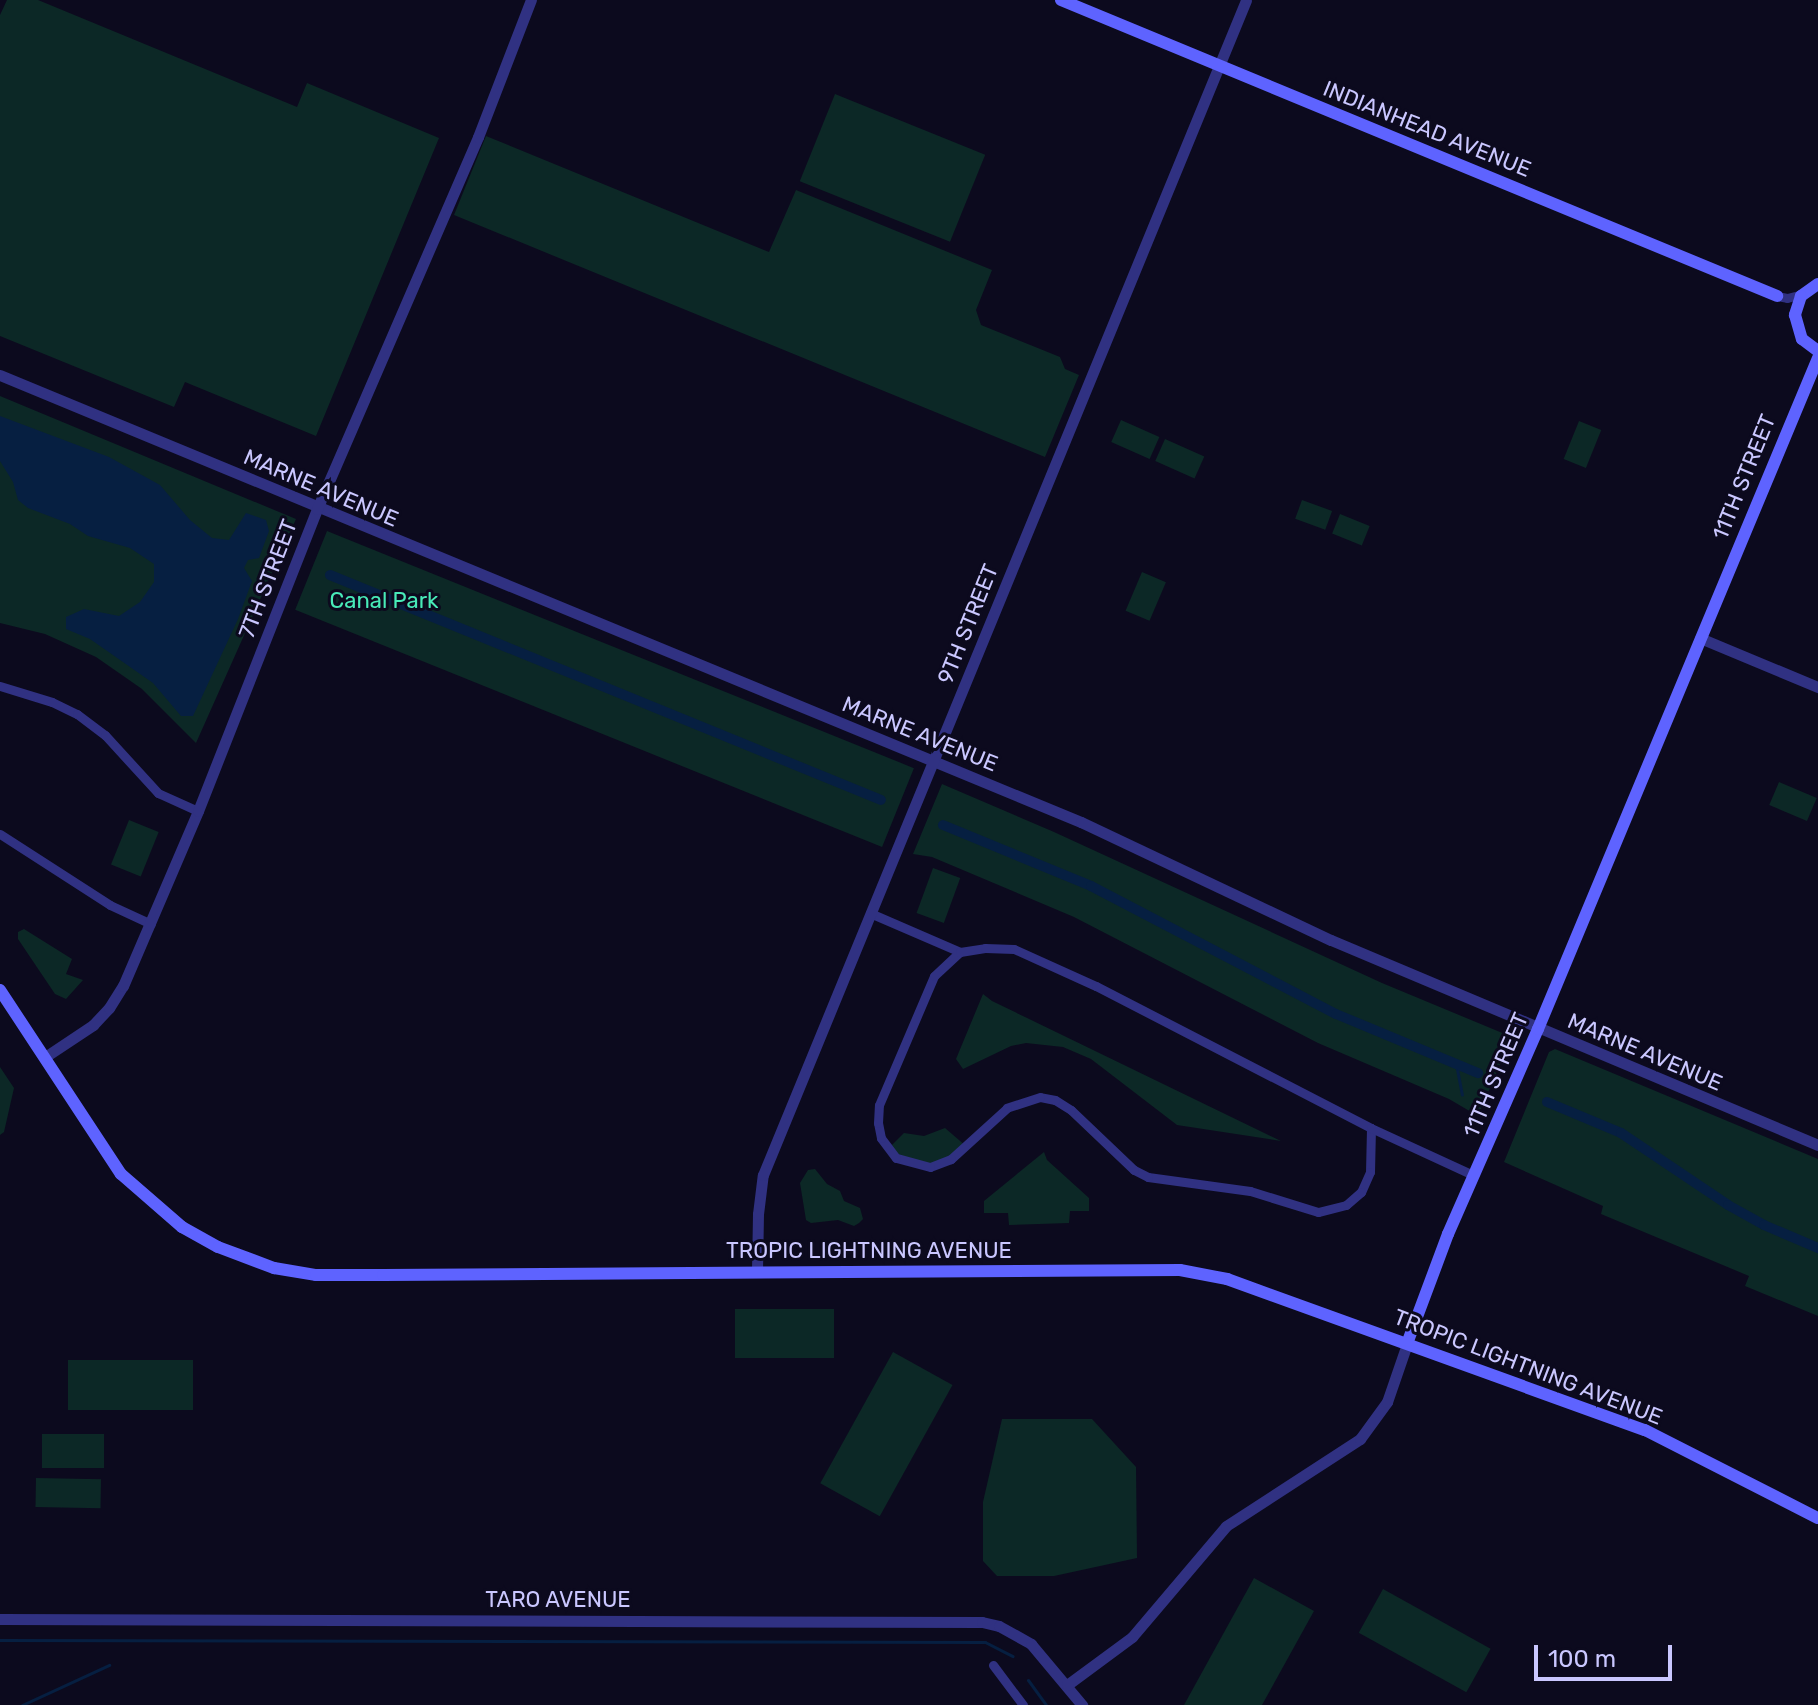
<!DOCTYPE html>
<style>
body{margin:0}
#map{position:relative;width:1818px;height:1705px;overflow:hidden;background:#0c0a1e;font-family:Rubik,sans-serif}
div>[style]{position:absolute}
.green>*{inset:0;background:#0c2826;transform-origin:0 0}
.water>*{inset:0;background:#061f41}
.stream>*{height:3px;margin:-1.5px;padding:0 1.5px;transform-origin:1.5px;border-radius:1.5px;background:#061f41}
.canal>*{height:10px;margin:-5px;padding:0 5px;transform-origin:5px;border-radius:5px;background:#061f41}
.minor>*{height:9px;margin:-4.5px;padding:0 4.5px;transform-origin:4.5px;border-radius:4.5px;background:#303182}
.tertiary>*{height:11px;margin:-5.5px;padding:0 5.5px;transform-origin:5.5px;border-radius:5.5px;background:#303182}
.secondary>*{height:12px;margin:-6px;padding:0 6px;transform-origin:6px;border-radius:6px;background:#5e63ff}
span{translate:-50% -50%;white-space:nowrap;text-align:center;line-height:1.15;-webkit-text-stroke:6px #0c0a1e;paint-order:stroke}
.street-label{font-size:22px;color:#cac7ff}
.park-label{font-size:22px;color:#48eab8}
.scale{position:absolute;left:1534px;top:1645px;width:138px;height:36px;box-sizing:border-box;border:4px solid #cac7ff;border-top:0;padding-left:10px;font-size:24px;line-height:28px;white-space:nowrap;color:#cac7ff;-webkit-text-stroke:6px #0c0a1e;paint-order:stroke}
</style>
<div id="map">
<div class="green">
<i style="clip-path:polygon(7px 0,38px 0,297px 107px,307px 83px,439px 138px,316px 436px,185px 382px,174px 407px,0 336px,0 15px)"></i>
<i style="left:835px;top:94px;width:162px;height:94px;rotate:22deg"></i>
<i style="clip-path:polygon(486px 136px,769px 252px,796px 190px,992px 270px,976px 310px,981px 325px,1060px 357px,1065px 369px,1079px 375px,1045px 457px,454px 215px)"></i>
<i style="clip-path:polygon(0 396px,296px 519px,196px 743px,142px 689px,96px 657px,45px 634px,0 623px)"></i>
<i style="left:1121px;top:420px;width:42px;height:24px;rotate:24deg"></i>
<i style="left:1579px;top:421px;width:24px;height:41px;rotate:22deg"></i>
<i style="left:1165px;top:439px;width:43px;height:24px;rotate:24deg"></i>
<i style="left:1302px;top:500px;width:32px;height:20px;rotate:20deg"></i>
<i style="left:1340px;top:514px;width:32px;height:21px;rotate:22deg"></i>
<i style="left:327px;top:531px;width:633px;height:85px;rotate:22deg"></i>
<i style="left:1142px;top:572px;width:26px;height:42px;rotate:23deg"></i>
<i style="left:1779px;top:782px;width:41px;height:25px;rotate:23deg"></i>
<i style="clip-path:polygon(942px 784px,1054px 832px,1382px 983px,1512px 1037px,1478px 1116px,1449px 1099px,1318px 1043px,1074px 917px,932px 857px,913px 854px)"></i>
<i style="left:129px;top:820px;width:32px;height:48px;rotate:22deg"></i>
<i style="left:933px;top:868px;width:29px;height:48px;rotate:20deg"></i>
<i style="clip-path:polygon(24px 929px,72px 959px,66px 974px,83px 980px,66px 999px,55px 994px,18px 939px,18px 932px)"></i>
<i style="clip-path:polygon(983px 994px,992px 1001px,1281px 1141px,1177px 1125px,1091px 1059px,1063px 1047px,1026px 1043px,1011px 1046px,963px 1069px,956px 1059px)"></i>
<i style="clip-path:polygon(1555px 1049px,1818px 1159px,1818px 1316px,1745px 1286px,1749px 1276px,1601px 1214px,1603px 1206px,1504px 1162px,1549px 1052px)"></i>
<i style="clip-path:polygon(0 1067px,14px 1088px,4px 1132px,0 1135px)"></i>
<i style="clip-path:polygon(945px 1128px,966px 1146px,930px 1167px,887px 1150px,904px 1133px,924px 1136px)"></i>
<i style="clip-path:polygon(1044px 1152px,1047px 1160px,1089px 1198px,1089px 1211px,1070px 1211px,1069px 1223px,1009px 1225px,1008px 1213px,984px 1213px,984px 1201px)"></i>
<i style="clip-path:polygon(815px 1169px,827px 1184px,840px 1191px,844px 1201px,860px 1208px,863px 1219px,859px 1223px,854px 1226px,838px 1220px,811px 1223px,806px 1220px,800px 1183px,808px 1170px)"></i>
<i style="left:735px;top:1309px;width:99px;height:49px"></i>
<i style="left:893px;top:1352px;width:68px;height:150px;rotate:29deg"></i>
<i style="left:68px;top:1360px;width:125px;height:50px"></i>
<i style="clip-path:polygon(1002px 1419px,1092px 1419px,1136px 1467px,1137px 1558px,1054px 1576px,997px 1576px,983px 1561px,983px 1502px)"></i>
<i style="left:42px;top:1434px;width:62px;height:34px"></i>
<i style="left:36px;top:1478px;width:65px;height:29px;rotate:1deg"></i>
<i style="clip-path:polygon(1254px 1578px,1314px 1611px,1262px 1705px,1184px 1705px)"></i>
<i style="left:1383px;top:1589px;width:123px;height:50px;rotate:29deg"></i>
</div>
<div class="water">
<i style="clip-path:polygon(0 416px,109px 457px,160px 485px,190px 520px,212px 538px,229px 540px,246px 513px,266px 520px,269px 531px,259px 558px,248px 560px,244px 568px,252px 581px,238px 619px,193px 716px,181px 716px,153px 683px,90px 639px,66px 629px,66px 617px,84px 609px,119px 616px,140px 602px,154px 582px,154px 564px,130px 548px,88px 536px,70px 524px,28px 508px,18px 500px,13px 482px,0 461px)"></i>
</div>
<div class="stream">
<i style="left:1456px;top:1064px;width:31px;rotate:79deg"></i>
<i style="left:0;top:1640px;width:985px;rotate:0.12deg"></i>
<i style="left:985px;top:1642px;width:31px;rotate:27deg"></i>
<i style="left:1028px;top:1680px;width:31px;rotate:54deg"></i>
<i style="left:22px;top:1705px;width:96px;rotate:-24.7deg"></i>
</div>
<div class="canal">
<i style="left:330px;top:575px;width:595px;rotate:22.21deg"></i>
<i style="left:943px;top:825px;width:160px;rotate:22.4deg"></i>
<i style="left:1091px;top:886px;width:276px;rotate:27.6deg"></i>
<i style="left:1336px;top:1014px;width:154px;rotate:22.6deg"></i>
<i style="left:1547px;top:1102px;width:80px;rotate:22.7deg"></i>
<i style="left:1621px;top:1133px;width:129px;rotate:33.9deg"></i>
<i style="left:1728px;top:1205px;width:41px;rotate:29.1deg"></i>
<i style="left:1764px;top:1225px;width:59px;rotate:23.1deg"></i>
</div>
<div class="minor">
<i style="left:1777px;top:296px;width:10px;rotate:11deg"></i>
<i style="left:1787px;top:298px;width:16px;rotate:-14deg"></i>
<i style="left:0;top:686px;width:54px;rotate:17.1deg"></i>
<i style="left:52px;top:702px;width:28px;rotate:26deg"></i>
<i style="left:77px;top:714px;width:35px;rotate:37deg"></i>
<i style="left:105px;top:735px;width:79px;rotate:47.6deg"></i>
<i style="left:158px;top:793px;width:44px;rotate:24.2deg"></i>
<i style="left:0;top:834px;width:131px;rotate:32.8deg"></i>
<i style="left:110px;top:905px;width:45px;rotate:24.9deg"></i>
<i style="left:870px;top:913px;width:98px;rotate:23.4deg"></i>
<i style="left:1371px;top:1128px;width:44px;rotate:91.3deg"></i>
<i style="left:1370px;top:1172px;width:22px;rotate:114deg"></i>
<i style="left:1361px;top:1192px;width:20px;rotate:139deg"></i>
<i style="left:1346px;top:1205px;width:29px;rotate:166deg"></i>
<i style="left:1318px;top:1212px;width:71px;rotate:-162.8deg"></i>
<i style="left:1250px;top:1191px;width:103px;rotate:-172.2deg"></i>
<i style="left:1148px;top:1177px;width:16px;rotate:-153deg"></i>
<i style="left:1134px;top:1170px;width:87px;rotate:-136.4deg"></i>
<i style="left:1071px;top:1110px;width:19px;rotate:-148deg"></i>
<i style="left:1055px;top:1100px;width:15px;rotate:-169deg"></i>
<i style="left:1040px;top:1097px;width:35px;rotate:162deg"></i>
<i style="left:1007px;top:1108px;width:76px;rotate:137.7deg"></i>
<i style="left:951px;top:1159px;width:22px;rotate:159deg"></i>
<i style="left:930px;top:1167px;width:35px;rotate:-165deg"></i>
<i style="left:896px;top:1158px;width:25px;rotate:-127deg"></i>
<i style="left:881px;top:1138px;width:15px;rotate:-101deg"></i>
<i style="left:878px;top:1123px;width:18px;rotate:-87deg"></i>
<i style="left:879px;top:1105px;width:140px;rotate:-66.9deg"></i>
<i style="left:934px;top:976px;width:35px;rotate:-43deg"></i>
<i style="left:960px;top:952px;width:25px;rotate:-9deg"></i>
<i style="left:985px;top:948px;width:29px;rotate:2deg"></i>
<i style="left:1014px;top:949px;width:90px;rotate:24.3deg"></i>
<i style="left:1096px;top:986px;width:309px;rotate:27.3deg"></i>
<i style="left:1371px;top:1128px;width:112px;rotate:24.7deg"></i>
<i style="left:993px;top:1665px;width:50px;rotate:53.1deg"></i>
</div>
<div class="tertiary">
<i style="left:0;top:375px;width:1170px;rotate:22.47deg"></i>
<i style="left:1081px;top:822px;width:276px;rotate:25.3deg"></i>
<i style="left:1331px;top:940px;width:528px;rotate:22.83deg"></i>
<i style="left:1700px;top:638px;width:128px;rotate:22.6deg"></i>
<i style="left:45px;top:1057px;width:58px;rotate:-33.7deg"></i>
<i style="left:93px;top:1025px;width:23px;rotate:-47deg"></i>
<i style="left:109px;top:1008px;width:26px;rotate:-58deg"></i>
<i style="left:123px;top:986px;width:190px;rotate:-66.8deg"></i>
<i style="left:198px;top:811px;width:325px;rotate:-68.5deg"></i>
<i style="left:317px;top:509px;width:405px;rotate:-66.6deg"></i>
<i style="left:478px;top:137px;width:147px;rotate:-68.9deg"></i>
<i style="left:757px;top:1271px;width:57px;rotate:-89deg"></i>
<i style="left:758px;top:1214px;width:39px;rotate:-83deg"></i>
<i style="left:763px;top:1175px;width:1270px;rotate:-67.65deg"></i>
<i style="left:0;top:1619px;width:982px;rotate:0.18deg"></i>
<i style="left:982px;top:1622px;width:17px;rotate:13deg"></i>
<i style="left:999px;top:1626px;width:37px;rotate:29deg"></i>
<i style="left:1031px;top:1644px;width:80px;rotate:50.1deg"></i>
<i style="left:1067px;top:1685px;width:81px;rotate:-36.4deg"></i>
<i style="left:1132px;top:1637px;width:145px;rotate:-49.7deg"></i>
<i style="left:1226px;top:1526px;width:160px;rotate:-33deg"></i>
<i style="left:1360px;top:1439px;width:46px;rotate:-53.9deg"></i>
<i style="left:1387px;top:1402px;width:65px;rotate:-71deg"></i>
</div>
<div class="secondary">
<i style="left:1061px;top:0;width:775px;rotate:22.46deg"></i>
<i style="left:1818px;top:284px;width:21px;rotate:145deg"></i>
<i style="left:1801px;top:296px;width:20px;rotate:108deg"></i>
<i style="left:1795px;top:315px;width:25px;rotate:74deg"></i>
<i style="left:1802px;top:339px;width:20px;rotate:37deg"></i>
<i style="left:0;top:990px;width:220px;rotate:56.7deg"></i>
<i style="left:121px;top:1174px;width:81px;rotate:41deg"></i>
<i style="left:182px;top:1227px;width:41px;rotate:29.1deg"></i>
<i style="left:218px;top:1247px;width:60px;rotate:20.6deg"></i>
<i style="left:274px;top:1268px;width:43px;rotate:9.5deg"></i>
<i style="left:316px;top:1275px;width:67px"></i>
<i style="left:383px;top:1275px;width:797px;rotate:-0.36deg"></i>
<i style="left:1180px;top:1270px;width:48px;rotate:10.8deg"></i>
<i style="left:1227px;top:1279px;width:444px;rotate:19.9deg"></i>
<i style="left:1645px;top:1430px;width:194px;rotate:27deg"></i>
<i style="left:1408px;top:1341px;width:114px;rotate:-69.5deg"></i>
<i style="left:1448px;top:1234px;width:224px;rotate:-66.3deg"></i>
<i style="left:1538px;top:1029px;width:727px;rotate:-67.35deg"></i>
</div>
<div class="street-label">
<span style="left:1427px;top:129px;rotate:22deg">INDIANHEAD AVENUE</span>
<span style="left:1744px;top:477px;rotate:-68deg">11TH STREET</span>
<span style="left:321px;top:488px;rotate:23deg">MARNE AVENUE</span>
<span style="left:268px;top:579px;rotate:-69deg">7TH STREET</span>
<span style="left:968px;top:624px;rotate:-68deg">9TH STREET</span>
<span style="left:920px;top:734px;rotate:22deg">MARNE AVENUE</span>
<span style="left:1645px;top:1052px;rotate:23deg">MARNE AVENUE</span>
<span style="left:1496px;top:1075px;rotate:-67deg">11TH STREET</span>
<span style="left:869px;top:1251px">TROPIC LIGHTNING AVENUE</span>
<span style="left:1528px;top:1367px;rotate:21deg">TROPIC LIGHTNING AVENUE</span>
<span style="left:558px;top:1600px">TARO AVENUE</span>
</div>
<div class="park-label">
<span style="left:384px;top:601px">Canal Park</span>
</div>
<div class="scale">100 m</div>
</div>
